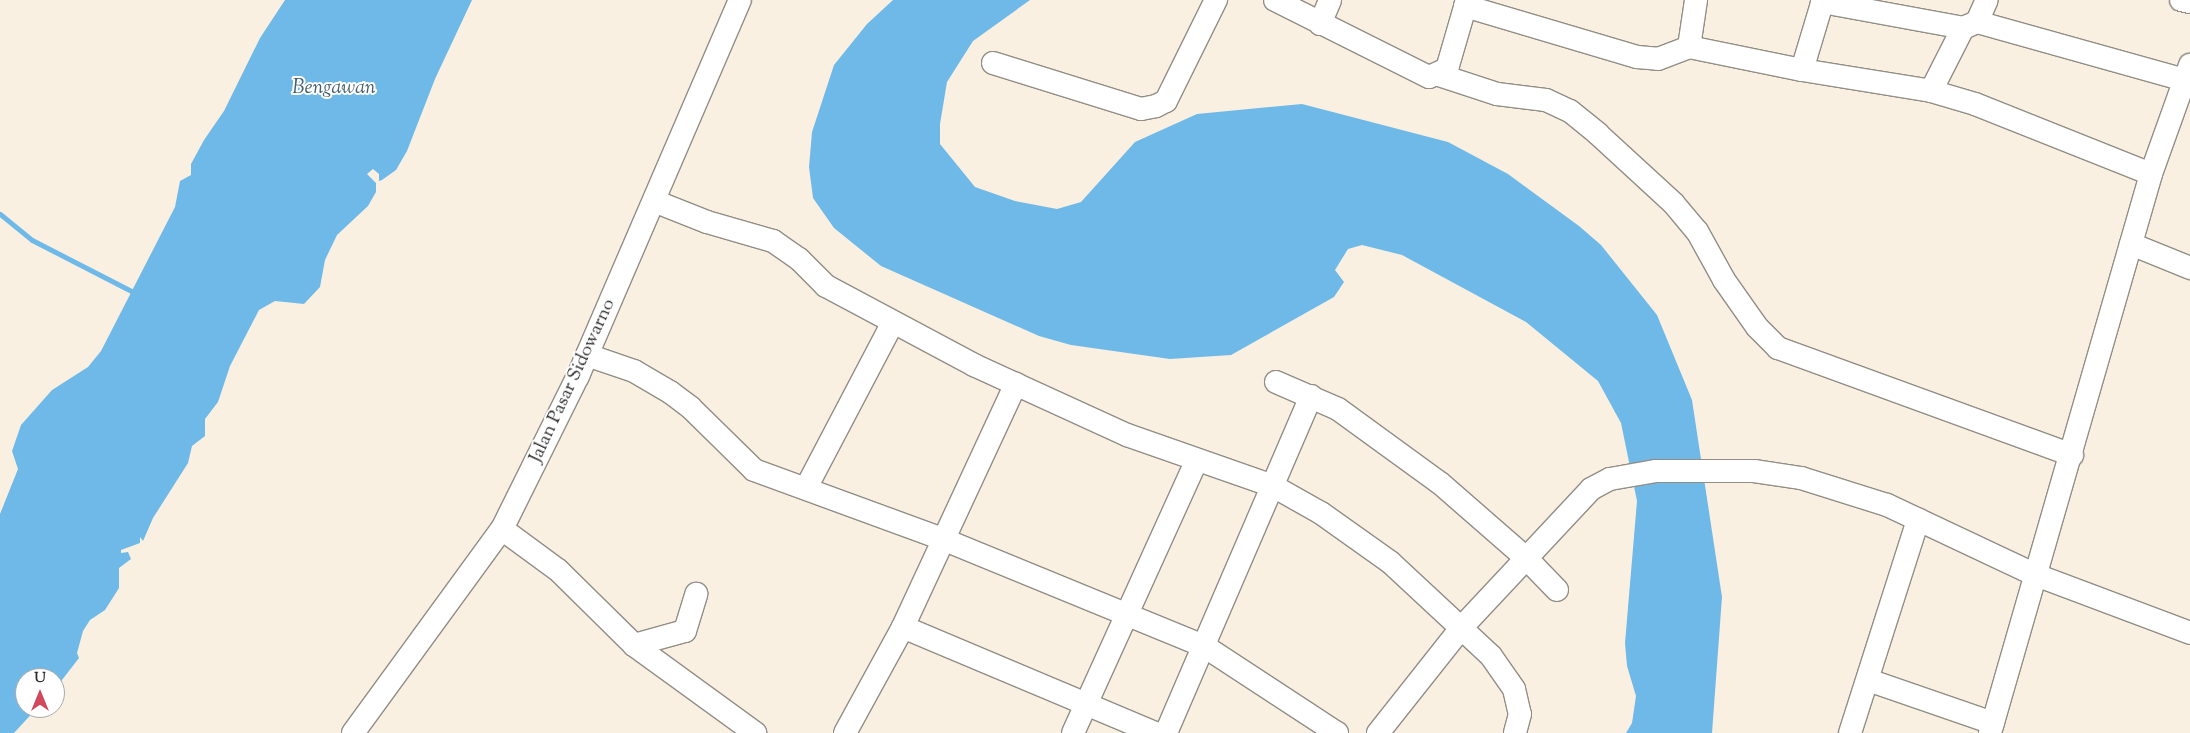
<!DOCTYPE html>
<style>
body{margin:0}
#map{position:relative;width:2190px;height:733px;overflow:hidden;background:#f9f0e2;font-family:"Sorts Mill Goudy",serif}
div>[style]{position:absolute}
.water>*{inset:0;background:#6fb9e8}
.stream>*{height:5px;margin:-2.5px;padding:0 2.5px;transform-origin:2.5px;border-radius:2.5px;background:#6fb9e8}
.roads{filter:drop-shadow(1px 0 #928e86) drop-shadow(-1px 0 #928e86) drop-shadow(0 1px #928e86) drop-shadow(0 -1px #928e86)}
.minor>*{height:22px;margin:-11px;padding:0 11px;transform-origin:11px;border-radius:11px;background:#fff}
span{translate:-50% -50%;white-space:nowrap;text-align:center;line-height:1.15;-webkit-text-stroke:4px #fff;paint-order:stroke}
.street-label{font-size:19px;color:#2b2b2b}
.water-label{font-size:20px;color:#435d6d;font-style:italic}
.north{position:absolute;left:15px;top:668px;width:50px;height:50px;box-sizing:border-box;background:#fff;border:1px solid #aaa;border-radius:50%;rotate:0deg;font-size:14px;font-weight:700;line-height:20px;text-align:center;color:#2b2b2b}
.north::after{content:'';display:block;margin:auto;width:18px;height:22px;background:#d1495b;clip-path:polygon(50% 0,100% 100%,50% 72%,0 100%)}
</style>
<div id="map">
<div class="water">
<i style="clip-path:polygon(285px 0,472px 0,435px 79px,407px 151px,396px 170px,382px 180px,379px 181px,379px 174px,373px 169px,367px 174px,376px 183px,376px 192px,368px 206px,337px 235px,325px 260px,320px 287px,304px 304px,275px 301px,259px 310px,230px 366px,218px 402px,205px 419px,205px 436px,192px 446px,188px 463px,153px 518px,143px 541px,140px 537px,140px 543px,121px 550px,121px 553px,128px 552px,131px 559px,119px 568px,119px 588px,105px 610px,90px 620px,83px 631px,77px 653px,79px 658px,55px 689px,55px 678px,25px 678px,25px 708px,37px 708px,14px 733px,0 733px,0 514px,18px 469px,12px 451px,21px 425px,52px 390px,88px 367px,101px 351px,175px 207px,180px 181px,191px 175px,191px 164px,204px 140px,224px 111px,260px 38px)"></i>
<i style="clip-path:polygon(893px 0,1030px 0,973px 41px,947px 82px,940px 124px,940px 144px,975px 187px,1015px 201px,1057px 209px,1081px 202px,1135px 142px,1197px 114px,1302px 104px,1448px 142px,1508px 174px,1579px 226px,1601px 245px,1657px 315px,1692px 400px,1722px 597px,1712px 733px,1626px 733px,1632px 723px,1636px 696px,1627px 666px,1625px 643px,1637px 501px,1621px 423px,1598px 381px,1526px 322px,1402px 255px,1362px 245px,1348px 249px,1335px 270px,1344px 282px,1334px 297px,1231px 355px,1170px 359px,1071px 345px,1039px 336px,881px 266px,834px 228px,813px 198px,809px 167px,812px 132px,834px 65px,867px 24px)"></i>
</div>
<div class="stream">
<i style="left:0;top:214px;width:41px;rotate:39.1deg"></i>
<i style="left:32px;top:240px;width:116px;rotate:27.2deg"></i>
</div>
<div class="roads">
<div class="minor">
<i style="left:1275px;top:0;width:172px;rotate:26.6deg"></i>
<i style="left:1429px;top:77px;width:20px;rotate:-24deg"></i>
<i style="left:1447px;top:69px;width:72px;rotate:-73.8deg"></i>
<i style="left:2181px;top:0;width:9px;rotate:13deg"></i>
<i style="left:1822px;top:2px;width:143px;rotate:10.4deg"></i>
<i style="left:1465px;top:6px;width:179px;rotate:16.5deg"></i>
<i style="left:1637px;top:57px;width:21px;rotate:5deg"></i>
<i style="left:1658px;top:59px;width:33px;rotate:-21deg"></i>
<i style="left:1689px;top:47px;width:115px;rotate:11.5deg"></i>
<i style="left:1802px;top:70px;width:131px;rotate:9.2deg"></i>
<i style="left:1931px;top:91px;width:46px;rotate:16.5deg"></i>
<i style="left:1975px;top:104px;width:189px;rotate:21.7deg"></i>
<i style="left:1977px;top:22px;width:216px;rotate:15.6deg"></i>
<i style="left:1320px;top:24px;width:26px;rotate:-67deg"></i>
<i style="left:1689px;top:47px;width:48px;rotate:-81.5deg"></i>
<i style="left:993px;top:63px;width:155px;rotate:17.3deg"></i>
<i style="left:1141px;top:109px;width:15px;rotate:-11deg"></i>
<i style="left:1156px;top:106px;width:11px;rotate:-27deg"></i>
<i style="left:1166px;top:101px;width:113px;rotate:-63.7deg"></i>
<i style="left:1802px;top:70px;width:73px;rotate:-73.3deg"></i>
<i style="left:1439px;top:75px;width:61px;rotate:18.1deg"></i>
<i style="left:1497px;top:94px;width:49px;rotate:7deg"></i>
<i style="left:1546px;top:100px;width:26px;rotate:25deg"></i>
<i style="left:1570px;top:111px;width:36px;rotate:39deg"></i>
<i style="left:1598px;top:134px;width:103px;rotate:42.6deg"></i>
<i style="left:1674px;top:204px;width:35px;rotate:50deg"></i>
<i style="left:1697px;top:231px;width:56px;rotate:61.1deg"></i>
<i style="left:1724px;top:280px;width:57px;rotate:54.9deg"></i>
<i style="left:1757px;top:327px;width:30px;rotate:45deg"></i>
<i style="left:1778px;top:348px;width:313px;rotate:20deg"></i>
<i style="left:1931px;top:91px;width:71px;rotate:-63.1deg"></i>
<i style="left:1963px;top:28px;width:15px;rotate:-23deg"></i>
<i style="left:1977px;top:22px;width:24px;rotate:-66deg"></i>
<i style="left:654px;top:201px;width:57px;rotate:21.6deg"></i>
<i style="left:707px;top:222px;width:69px;rotate:16.1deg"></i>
<i style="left:773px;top:241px;width:32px;rotate:35deg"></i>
<i style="left:799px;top:259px;width:38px;rotate:45deg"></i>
<i style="left:826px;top:286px;width:168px;rotate:28.1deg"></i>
<i style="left:974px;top:365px;width:168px;rotate:24.6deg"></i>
<i style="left:1127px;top:435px;width:155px;rotate:19.3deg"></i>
<i style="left:1273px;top:486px;width:55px;rotate:29.4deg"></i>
<i style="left:1321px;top:513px;width:85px;rotate:35.4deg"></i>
<i style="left:1390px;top:562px;width:138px;rotate:42.9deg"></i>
<i style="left:1491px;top:656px;width:40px;rotate:55.1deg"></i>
<i style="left:1514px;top:689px;width:26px;rotate:77deg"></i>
<i style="left:1520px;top:714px;width:20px;rotate:105deg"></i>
<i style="left:2131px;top:244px;width:64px;rotate:22.1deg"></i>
<i style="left:587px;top:355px;width:50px;rotate:18.8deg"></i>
<i style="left:634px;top:371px;width:42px;rotate:30.3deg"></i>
<i style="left:670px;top:392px;width:26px;rotate:37deg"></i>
<i style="left:691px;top:408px;width:88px;rotate:44.5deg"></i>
<i style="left:754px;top:470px;width:203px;rotate:20.1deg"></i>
<i style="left:945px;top:540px;width:280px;rotate:22.3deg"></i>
<i style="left:1204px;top:646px;width:159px;rotate:33.2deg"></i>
<i style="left:1276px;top:382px;width:68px;rotate:23.5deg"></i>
<i style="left:1338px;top:409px;width:126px;rotate:36deg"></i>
<i style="left:1440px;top:483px;width:116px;rotate:41.1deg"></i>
<i style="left:1527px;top:559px;width:43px;rotate:45.9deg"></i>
<i style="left:806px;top:488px;width:187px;rotate:-62.3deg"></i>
<i style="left:502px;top:529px;width:69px;rotate:36.2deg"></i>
<i style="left:558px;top:570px;width:107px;rotate:44.6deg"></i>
<i style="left:634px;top:645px;width:150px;rotate:36deg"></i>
<i style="left:903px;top:627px;width:273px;rotate:22.8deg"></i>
<i style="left:634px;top:645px;width:53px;rotate:-15.4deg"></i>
<i style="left:685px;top:631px;width:39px;rotate:-73deg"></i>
<i style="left:1868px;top:680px;width:132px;rotate:19deg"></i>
<i style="left:353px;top:733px;width:253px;rotate:-53.9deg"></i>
<i style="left:502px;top:529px;width:171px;rotate:-63.6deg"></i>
<i style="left:578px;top:376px;width:409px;rotate:-66.7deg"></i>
<i style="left:845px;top:733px;width:121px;rotate:-61.3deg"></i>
<i style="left:903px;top:627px;width:268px;rotate:-65.1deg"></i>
<i style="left:1073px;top:733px;width:300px;rotate:-65.6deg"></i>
<i style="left:1166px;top:733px;width:367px;rotate:-66.7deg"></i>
<i style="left:1378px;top:733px;width:135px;rotate:-51.6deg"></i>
<i style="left:1462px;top:627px;width:189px;rotate:-46.9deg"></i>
<i style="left:1591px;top:489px;width:21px;rotate:-28deg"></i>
<i style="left:1610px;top:479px;width:47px;rotate:-9.9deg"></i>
<i style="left:1656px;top:471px;width:98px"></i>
<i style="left:1754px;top:471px;width:48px;rotate:8.5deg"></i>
<i style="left:1801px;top:478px;width:90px;rotate:17.4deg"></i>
<i style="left:1887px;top:505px;width:165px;rotate:25.2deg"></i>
<i style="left:2036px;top:575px;width:165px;rotate:20.6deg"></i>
<i style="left:1850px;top:733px;width:224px;rotate:-72.3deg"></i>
<i style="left:1990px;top:733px;width:582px;rotate:-73.93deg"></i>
<i style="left:2151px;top:174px;width:116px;rotate:-70.3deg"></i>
</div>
</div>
<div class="street-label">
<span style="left:573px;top:381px;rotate:-65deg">Jalan Pasar Sidowarno</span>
</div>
<div class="water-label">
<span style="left:334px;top:88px">Bengawan</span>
</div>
<div class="north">U</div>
</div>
